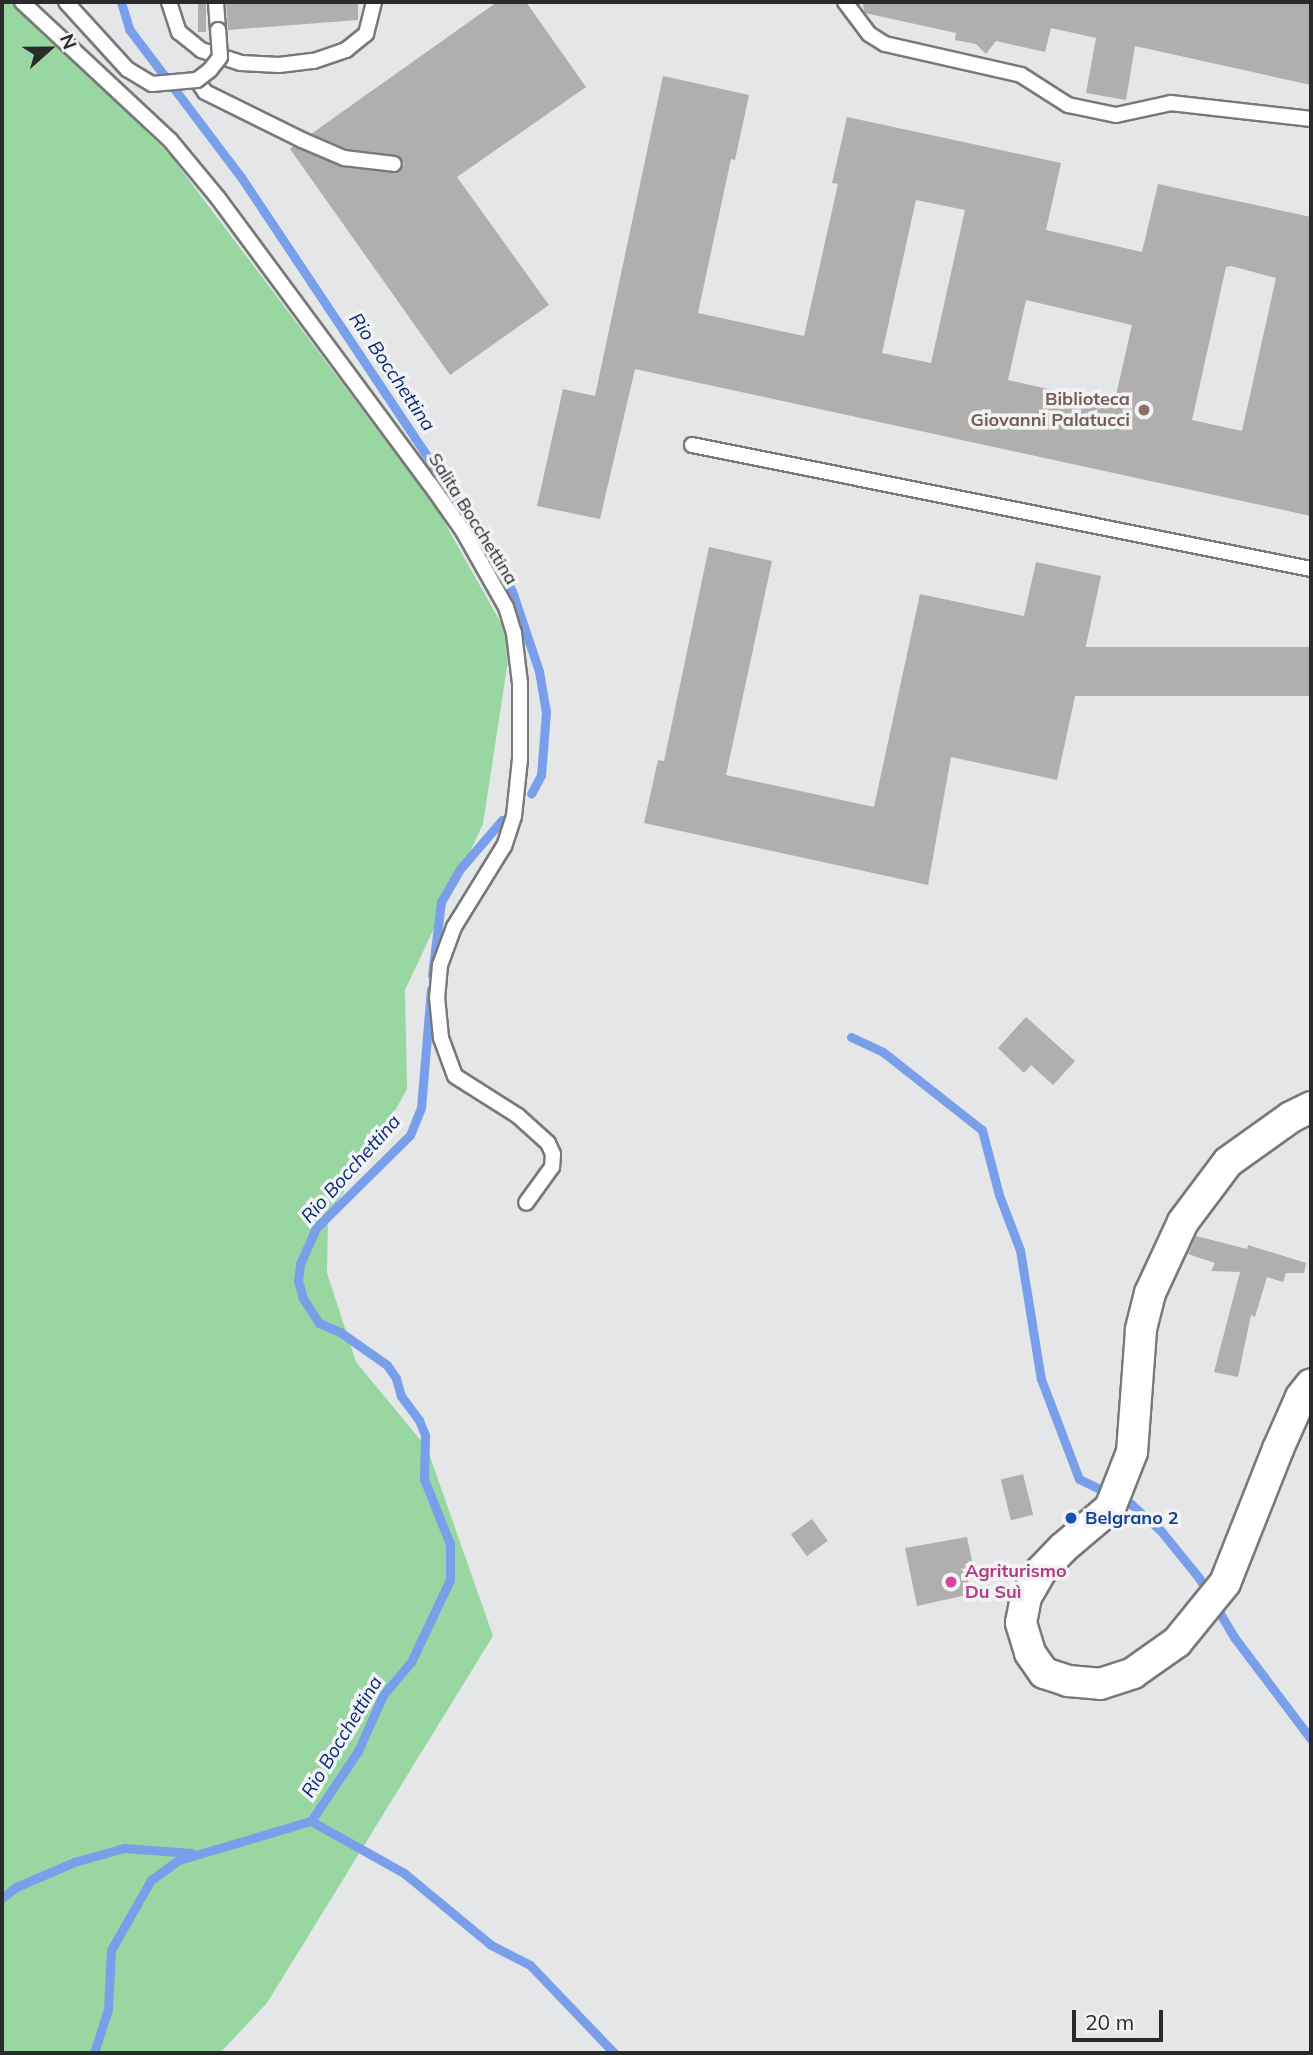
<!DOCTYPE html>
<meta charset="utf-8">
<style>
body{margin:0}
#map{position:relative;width:1313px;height:2055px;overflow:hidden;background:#e5e6e7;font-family:Mulish,sans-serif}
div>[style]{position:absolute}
.green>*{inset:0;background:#98d6a2}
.stream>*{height:9px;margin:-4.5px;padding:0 4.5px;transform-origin:4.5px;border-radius:4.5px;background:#799fea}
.building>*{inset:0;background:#b0afad;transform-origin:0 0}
.roads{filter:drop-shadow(2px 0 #78797a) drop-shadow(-2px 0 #78797a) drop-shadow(0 2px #78797a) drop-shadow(0 -2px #78797a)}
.service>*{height:14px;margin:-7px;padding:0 7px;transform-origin:7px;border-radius:7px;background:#fff}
.minor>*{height:30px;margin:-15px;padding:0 15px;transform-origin:15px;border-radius:15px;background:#fff}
.bridges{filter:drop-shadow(2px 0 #78797a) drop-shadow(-2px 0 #78797a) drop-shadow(0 2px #78797a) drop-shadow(0 -2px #78797a)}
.service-bridge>*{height:14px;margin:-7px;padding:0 7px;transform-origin:7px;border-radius:7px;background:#fff}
.dots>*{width:19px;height:19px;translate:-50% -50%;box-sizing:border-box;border:4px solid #f2f3f4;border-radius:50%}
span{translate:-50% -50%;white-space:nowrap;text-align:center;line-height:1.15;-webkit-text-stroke:7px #f2f3f4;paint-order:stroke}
.education-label{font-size:18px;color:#785e54;font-weight:700}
.right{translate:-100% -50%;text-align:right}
.street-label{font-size:18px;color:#2a2a2b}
.transit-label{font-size:18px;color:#164399;font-weight:700}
.left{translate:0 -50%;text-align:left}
.hotel-label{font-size:18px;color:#b23c85;font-weight:700}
.water-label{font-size:19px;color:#06277d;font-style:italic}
.frame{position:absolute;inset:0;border:4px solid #2a2a2b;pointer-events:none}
.north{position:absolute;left:14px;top:14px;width:70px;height:70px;-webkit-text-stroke:5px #f2f3f4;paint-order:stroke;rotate:69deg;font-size:19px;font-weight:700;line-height:28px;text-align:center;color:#2a2a2b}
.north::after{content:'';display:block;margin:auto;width:24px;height:32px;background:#2a2a2b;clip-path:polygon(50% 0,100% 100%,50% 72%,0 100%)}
.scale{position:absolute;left:1072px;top:2010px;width:91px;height:32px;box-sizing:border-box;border:4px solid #2a2a2b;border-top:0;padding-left:9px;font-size:21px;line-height:24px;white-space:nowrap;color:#2a2a2b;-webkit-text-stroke:5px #f2f3f4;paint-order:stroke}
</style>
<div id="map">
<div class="green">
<i style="clip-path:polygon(2px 2px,15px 2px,170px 155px,437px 509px,511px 641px,483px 824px,405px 990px,407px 1089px,382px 1134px,328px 1216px,327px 1273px,356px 1362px,427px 1448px,493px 1636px,267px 2003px,220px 2053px,2px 2053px)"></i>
</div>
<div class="stream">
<i style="left:121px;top:2px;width:28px;rotate:73deg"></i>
<i style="left:129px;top:29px;width:186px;rotate:52.9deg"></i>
<i style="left:241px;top:177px;width:447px;rotate:56.3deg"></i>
<i style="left:489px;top:549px;width:48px;rotate:61.3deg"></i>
<i style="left:512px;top:591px;width:84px;rotate:71.4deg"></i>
<i style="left:539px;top:671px;width:42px;rotate:80.3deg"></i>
<i style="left:546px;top:712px;width:63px;rotate:94.5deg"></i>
<i style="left:541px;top:775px;width:21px;rotate:118deg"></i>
<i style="left:432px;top:975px;width:74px;rotate:-83deg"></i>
<i style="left:441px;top:902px;width:38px;rotate:-60deg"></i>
<i style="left:460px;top:869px;width:65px;rotate:-49.4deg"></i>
<i style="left:851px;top:1037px;width:35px;rotate:25deg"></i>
<i style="left:883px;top:1052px;width:126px;rotate:38.2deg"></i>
<i style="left:982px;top:1130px;width:67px;rotate:75.3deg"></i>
<i style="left:999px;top:1195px;width:59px;rotate:69.1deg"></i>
<i style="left:1020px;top:1250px;width:131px;rotate:80.8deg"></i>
<i style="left:1041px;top:1379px;width:107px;rotate:69.2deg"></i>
<i style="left:1079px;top:1479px;width:58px;rotate:25.7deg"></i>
<i style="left:1131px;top:1504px;width:40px;rotate:42deg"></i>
<i style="left:1161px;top:1531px;width:60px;rotate:51deg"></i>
<i style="left:1199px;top:1578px;width:69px;rotate:59.3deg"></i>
<i style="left:1234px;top:1637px;width:128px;rotate:53deg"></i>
<i style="left:311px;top:1821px;width:107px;rotate:29.2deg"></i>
<i style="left:404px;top:1873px;width:113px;rotate:39.6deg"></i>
<i style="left:491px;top:1945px;width:44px;rotate:27.1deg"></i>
<i style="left:530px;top:1965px;width:122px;rotate:46.3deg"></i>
<i style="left:2px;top:1898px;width:18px;rotate:-38deg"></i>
<i style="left:16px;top:1887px;width:63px;rotate:-23.3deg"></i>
<i style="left:74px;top:1862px;width:52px;rotate:-15.6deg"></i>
<i style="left:124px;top:1848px;width:68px;rotate:4.2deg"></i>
<i style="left:94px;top:2053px;width:46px;rotate:-72.3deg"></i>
<i style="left:108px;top:2009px;width:59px;rotate:-87.1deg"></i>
<i style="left:111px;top:1950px;width:81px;rotate:-60.3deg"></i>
<i style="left:151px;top:1880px;width:34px;rotate:-36deg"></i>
<i style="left:179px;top:1860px;width:138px;rotate:-16.5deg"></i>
<i style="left:311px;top:1821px;width:84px;rotate:-56.1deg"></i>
<i style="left:358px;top:1751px;width:61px;rotate:-65.9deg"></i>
<i style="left:383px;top:1695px;width:43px;rotate:-49.7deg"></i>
<i style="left:411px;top:1662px;width:91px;rotate:-64.6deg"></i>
<i style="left:450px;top:1580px;width:36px;rotate:-90deg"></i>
<i style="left:450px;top:1544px;width:70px;rotate:-111.8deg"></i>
<i style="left:424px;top:1479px;width:44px;rotate:-88.7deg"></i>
<i style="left:425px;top:1435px;width:16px;rotate:-112deg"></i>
<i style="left:419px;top:1420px;width:30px;rotate:-127deg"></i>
<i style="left:401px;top:1396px;width:19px;rotate:-106deg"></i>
<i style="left:396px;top:1378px;width:16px;rotate:-125deg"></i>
<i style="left:387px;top:1365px;width:57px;rotate:-144.9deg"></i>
<i style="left:340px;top:1332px;width:23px;rotate:-157deg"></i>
<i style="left:319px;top:1323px;width:30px;rotate:-123deg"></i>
<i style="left:303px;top:1298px;width:18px;rotate:-106deg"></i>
<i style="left:298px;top:1281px;width:17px;rotate:-83deg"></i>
<i style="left:300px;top:1264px;width:39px;rotate:-66deg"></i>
<i style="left:316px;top:1228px;width:132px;rotate:-44.7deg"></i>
<i style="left:410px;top:1135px;width:29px;rotate:-68deg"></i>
<i style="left:421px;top:1108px;width:119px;rotate:-85.2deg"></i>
</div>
<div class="building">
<i style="left:198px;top:2px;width:8px;height:30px"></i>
<i style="clip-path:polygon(226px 2px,358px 2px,358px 20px,228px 30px)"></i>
<i style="clip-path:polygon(497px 2px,526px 2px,586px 87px,457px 177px,549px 305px,450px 375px,290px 149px,293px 146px,342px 167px,398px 172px,404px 164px,399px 156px,347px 149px,311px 134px)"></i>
<i style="clip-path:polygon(862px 2px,1311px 2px,1311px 85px,1135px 46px,1126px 100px,1086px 93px,1096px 38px,1051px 28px,1045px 52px,996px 41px,986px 54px,976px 44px,955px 40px,956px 33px,865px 13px)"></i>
<i style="clip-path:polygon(evenodd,663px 76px,749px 95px,735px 160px,731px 159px,698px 313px,804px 336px,838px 184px,832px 183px,847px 117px,1061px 163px,1046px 230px,1142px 252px,1158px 184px,1311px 217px,1311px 516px,635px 369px,600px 519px,537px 506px,563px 389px,595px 396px,663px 76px,916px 200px,965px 210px,931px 363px,882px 353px,916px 200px,663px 76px,1231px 266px,1276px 278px,1242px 431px,1192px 420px,1226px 267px,1231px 266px,663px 76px,1026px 300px,1132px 325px,1114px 404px,1008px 380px,1026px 300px)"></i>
<i style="clip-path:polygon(709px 547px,772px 561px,726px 775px,874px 807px,920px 594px,1024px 616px,1036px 562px,1101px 576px,1057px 780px,951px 757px,928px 885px,644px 823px,658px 760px,664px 761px)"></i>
<i style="left:1311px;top:647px;width:49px;height:252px;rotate:90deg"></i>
<i style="clip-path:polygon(1026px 1017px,1075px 1061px,1053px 1085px,1031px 1065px,1024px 1073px,998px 1048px)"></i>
<i style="clip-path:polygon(1196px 1236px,1247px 1249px,1248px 1245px,1306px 1263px,1304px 1273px,1286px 1273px,1283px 1282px,1267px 1277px,1255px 1317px,1251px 1315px,1238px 1377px,1214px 1372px,1240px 1272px,1211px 1271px,1215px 1263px,1188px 1254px)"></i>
<i style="left:1023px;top:1474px;width:42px;height:23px;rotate:76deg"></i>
<i style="left:812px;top:1519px;width:27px;height:26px;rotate:54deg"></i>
<i style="clip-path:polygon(967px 1537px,972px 1561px,965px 1564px,971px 1594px,917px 1606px,905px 1548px)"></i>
</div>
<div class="roads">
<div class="service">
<i style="left:22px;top:2px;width:202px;rotate:43deg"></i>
<i style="left:170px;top:140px;width:75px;rotate:50.4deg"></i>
<i style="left:218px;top:198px;width:356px;rotate:53.5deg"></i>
<i style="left:430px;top:484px;width:57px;rotate:54.9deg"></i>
<i style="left:463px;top:531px;width:87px;rotate:60.5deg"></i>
<i style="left:506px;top:607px;width:27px;rotate:73deg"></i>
<i style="left:514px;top:633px;width:50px;rotate:83.2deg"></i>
<i style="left:520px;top:683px;width:76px;rotate:90deg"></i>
<i style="left:520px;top:759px;width:57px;rotate:96deg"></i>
<i style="left:514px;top:816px;width:32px;rotate:108deg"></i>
<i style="left:504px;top:846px;width:95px;rotate:121.7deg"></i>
<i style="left:454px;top:927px;width:40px;rotate:110.2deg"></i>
<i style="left:440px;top:965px;width:32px;rotate:95deg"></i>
<i style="left:437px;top:997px;width:41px;rotate:84.4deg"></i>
<i style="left:441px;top:1038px;width:40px;rotate:69.8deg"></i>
<i style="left:455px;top:1076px;width:75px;rotate:32.4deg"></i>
<i style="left:518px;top:1116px;width:40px;rotate:42deg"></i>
<i style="left:548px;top:1143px;width:12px;rotate:66deg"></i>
<i style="left:553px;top:1154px;width:13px;rotate:94deg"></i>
<i style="left:552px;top:1167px;width:44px;rotate:125.8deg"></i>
<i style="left:169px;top:2px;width:32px;rotate:72deg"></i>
<i style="left:179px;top:32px;width:28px;rotate:39deg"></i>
<i style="left:201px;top:50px;width:42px;rotate:18deg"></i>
<i style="left:241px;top:63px;width:38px;rotate:3deg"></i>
<i style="left:279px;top:65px;width:35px;rotate:-7deg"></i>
<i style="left:314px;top:61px;width:34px;rotate:-19deg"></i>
<i style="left:346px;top:50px;width:26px;rotate:-39deg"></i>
<i style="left:366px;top:34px;width:33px;rotate:-76deg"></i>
<i style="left:216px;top:2px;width:28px;rotate:86deg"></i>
<i style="left:845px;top:2px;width:40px;rotate:53deg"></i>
<i style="left:869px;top:34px;width:19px;rotate:32deg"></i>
<i style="left:885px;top:44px;width:139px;rotate:12.8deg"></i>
<i style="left:1021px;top:75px;width:56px;rotate:32.6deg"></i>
<i style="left:1068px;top:105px;width:49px;rotate:11.8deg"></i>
<i style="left:1116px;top:115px;width:56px;rotate:-12.3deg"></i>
<i style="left:1171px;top:103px;width:141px;rotate:6.5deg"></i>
<i style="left:197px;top:80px;width:14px;rotate:56deg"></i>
<i style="left:205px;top:92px;width:108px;rotate:26.3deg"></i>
<i style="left:302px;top:140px;width:46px;rotate:23.2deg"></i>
<i style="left:344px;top:158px;width:50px;rotate:6.8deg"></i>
<i style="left:692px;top:445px;width:631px;rotate:11.33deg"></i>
</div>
<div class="minor">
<i style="left:1311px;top:1107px;width:22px;rotate:153deg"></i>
<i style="left:1291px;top:1117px;width:77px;rotate:144.5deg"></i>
<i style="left:1228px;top:1162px;width:75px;rotate:126.9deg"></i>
<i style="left:1183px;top:1222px;width:78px;rotate:114.9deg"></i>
<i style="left:1150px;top:1293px;width:38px;rotate:104deg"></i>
<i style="left:1141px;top:1330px;width:122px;rotate:94.2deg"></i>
<i style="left:1132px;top:1452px;width:60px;rotate:111.4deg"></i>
<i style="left:1110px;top:1508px;width:62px;rotate:139.6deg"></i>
<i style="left:1063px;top:1548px;width:32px;rotate:134deg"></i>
<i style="left:1041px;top:1571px;width:30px;rotate:120deg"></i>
<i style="left:1026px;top:1597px;width:26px;rotate:101deg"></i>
<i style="left:1021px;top:1623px;width:31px;rotate:73deg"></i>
<i style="left:1030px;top:1653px;width:24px;rotate:55deg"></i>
<i style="left:1044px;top:1673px;width:25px;rotate:18deg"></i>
<i style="left:1068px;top:1681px;width:32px;rotate:5deg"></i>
<i style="left:1100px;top:1684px;width:35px;rotate:-18deg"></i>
<i style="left:1133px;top:1673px;width:54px;rotate:-35.2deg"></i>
<i style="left:1177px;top:1642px;width:76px;rotate:-50.9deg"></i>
<i style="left:1225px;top:1583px;width:144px;rotate:-68.4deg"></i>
<i style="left:1278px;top:1449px;width:57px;rotate:-66.1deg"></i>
<i style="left:1301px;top:1397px;width:16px;rotate:-52deg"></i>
</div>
</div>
<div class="bridges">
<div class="service-bridge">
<i style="left:66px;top:2px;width:91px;rotate:47.7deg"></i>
<i style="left:127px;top:69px;width:29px;rotate:31deg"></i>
<i style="left:152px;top:84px;width:45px;rotate:-5.1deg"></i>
<i style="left:197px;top:80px;width:16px;rotate:-38deg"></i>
<i style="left:210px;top:70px;width:16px;rotate:-52deg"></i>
<i style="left:220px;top:57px;width:27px;rotate:-94deg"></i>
</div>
</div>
<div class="dots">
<i style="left:1144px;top:410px;background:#8d6e63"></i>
<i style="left:1071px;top:1518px;background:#1a4fb4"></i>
<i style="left:951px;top:1582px;background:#d1479c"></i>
</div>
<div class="education-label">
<span class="right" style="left:1130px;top:410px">Biblioteca<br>Giovanni Palatucci</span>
</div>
<div class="street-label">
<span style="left:473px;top:519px;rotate:58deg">Salita Bocchettina</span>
</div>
<div class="transit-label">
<span class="left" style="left:1085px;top:1518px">Belgrano 2</span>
</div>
<div class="hotel-label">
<span class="left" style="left:965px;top:1582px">Agriturismo<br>Du Suì</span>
</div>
<div class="water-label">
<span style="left:392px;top:372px;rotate:56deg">Rio Bocchettina</span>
<span style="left:351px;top:1169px;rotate:-48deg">Rio Bocchettina</span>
<span style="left:342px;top:1737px;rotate:-59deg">Rio Bocchettina</span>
</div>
<div class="frame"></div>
<div class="north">N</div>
<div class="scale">20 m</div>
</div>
